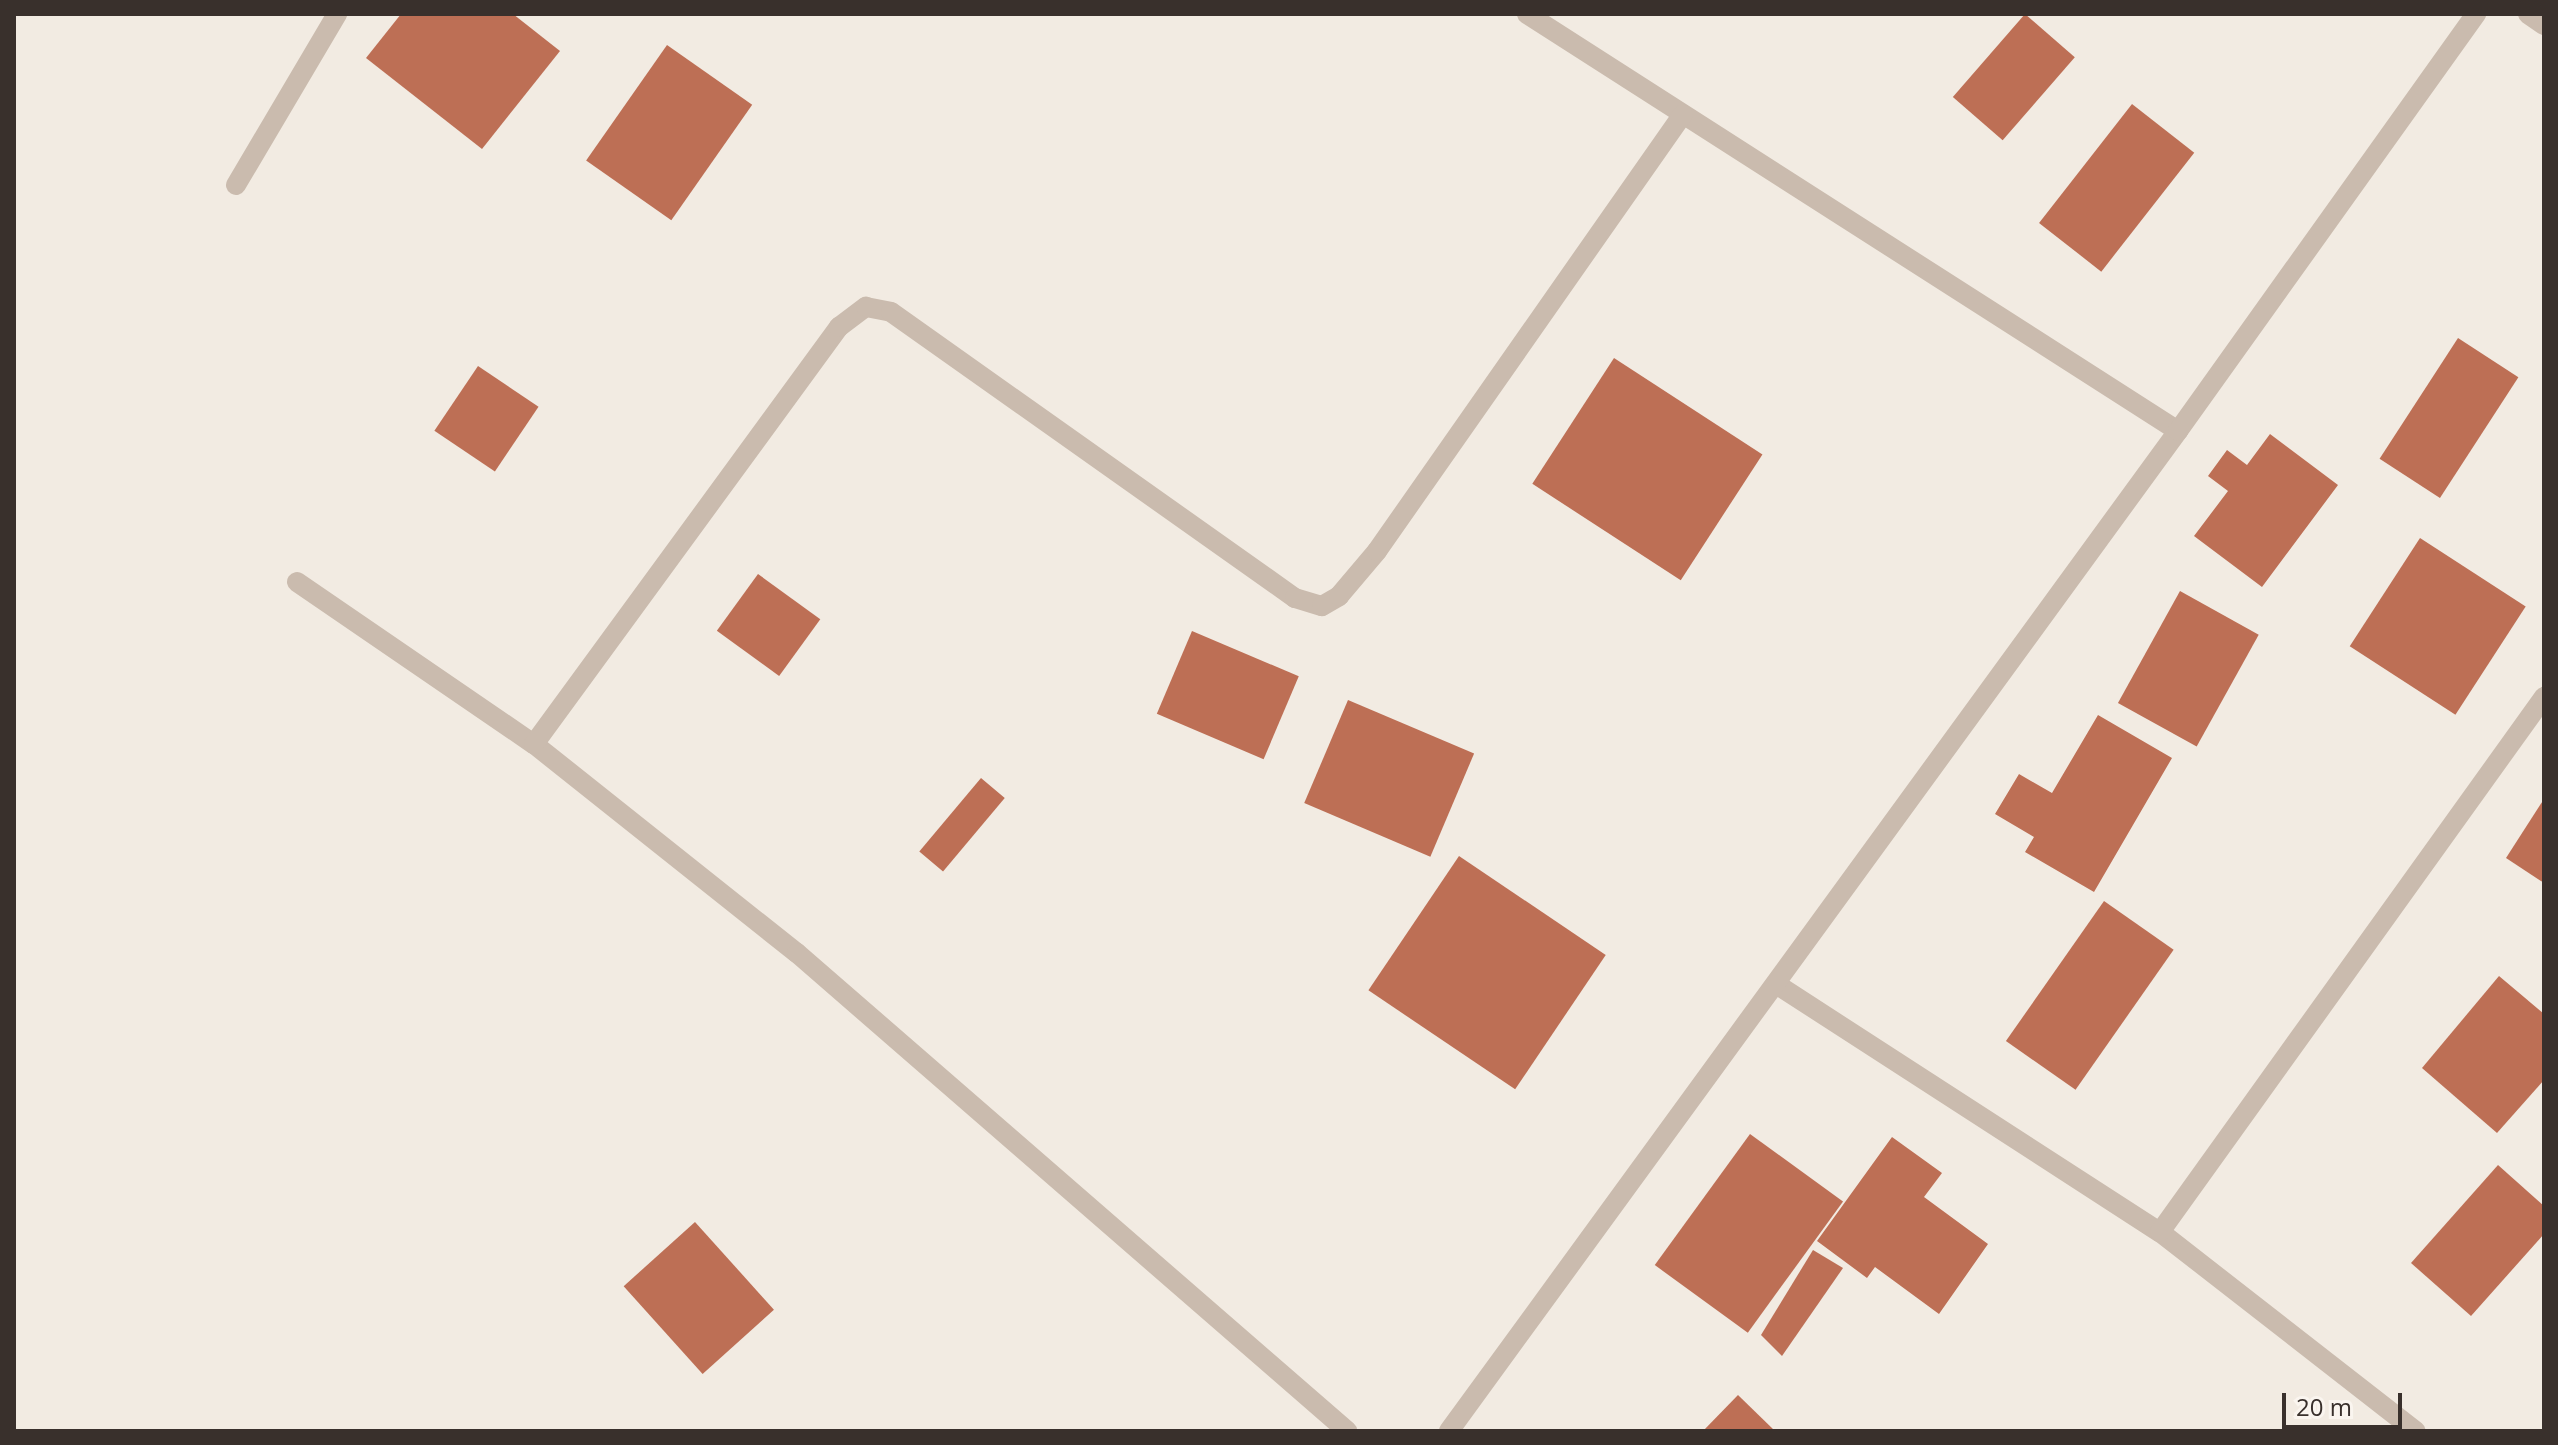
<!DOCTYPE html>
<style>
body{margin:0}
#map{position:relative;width:2558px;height:1445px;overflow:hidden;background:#f2ebe2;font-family:"Open Sans",sans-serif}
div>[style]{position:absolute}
.building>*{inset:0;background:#bd6f55;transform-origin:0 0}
.minor>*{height:20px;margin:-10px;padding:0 10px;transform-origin:10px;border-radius:10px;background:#cabbae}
span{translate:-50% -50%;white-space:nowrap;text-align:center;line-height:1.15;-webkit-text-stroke:6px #faf5ef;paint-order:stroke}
.frame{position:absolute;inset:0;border:16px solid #39302c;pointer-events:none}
.scale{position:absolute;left:2282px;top:1393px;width:120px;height:36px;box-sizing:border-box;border:4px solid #39302c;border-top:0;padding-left:10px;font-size:24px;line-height:28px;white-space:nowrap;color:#39302c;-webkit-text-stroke:6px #faf5ef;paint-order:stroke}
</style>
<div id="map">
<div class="building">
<i style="clip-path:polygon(401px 14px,513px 14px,560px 51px,482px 149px,366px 58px)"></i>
<i style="left:2025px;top:14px;width:66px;height:110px;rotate:41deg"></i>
<i style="left:667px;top:45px;width:104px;height:141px;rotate:35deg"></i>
<i style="left:2132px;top:104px;width:79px;height:151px;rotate:38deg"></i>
<i style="left:2458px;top:338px;width:72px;height:144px;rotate:33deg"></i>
<i style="left:1614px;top:358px;width:177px;height:150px;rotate:33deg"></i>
<i style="left:478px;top:366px;width:73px;height:78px;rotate:34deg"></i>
<i style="clip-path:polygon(2270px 434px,2338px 485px,2262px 587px,2194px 536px,2228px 491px,2208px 476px,2227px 450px,2247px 465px)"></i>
<i style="left:2420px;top:538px;width:126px;height:129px;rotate:33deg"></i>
<i style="left:758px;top:574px;width:77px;height:70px;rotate:36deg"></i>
<i style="left:2180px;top:591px;width:90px;height:128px;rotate:29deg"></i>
<i style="left:1192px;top:631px;width:116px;height:90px;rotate:23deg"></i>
<i style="left:1348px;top:700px;width:137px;height:112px;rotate:23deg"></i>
<i style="clip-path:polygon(2098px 715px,2172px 758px,2094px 892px,2025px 852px,2034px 837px,1995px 814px,2019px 774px,2052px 793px)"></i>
<i style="left:981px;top:778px;width:31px;height:96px;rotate:40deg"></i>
<i style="clip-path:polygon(2544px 799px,2544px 883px,2506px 858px)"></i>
<i style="left:1459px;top:856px;width:177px;height:162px;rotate:34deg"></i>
<i style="left:2104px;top:901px;width:85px;height:171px;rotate:35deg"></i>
<i style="clip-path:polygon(2499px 976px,2544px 1014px,2544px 1080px,2497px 1133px,2422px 1068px)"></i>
<i style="left:1750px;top:1134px;width:115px;height:162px;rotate:36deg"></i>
<i style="clip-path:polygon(1892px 1137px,1942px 1173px,1924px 1197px,1988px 1244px,1939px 1314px,1875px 1267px,1867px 1278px,1817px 1241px)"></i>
<i style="clip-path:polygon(2498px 1165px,2544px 1206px,2544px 1234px,2471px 1316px,2411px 1263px)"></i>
<i style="left:695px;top:1222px;width:118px;height:96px;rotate:48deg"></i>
<i style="clip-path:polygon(1813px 1250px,1843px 1268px,1782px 1356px,1761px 1335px)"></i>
<i style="clip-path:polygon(1738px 1395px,1775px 1431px,1703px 1431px)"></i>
</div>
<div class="minor">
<i style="left:1527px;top:14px;width:773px;rotate:32.64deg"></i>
<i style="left:2528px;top:14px;width:19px;rotate:35deg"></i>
<i style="left:236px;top:185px;width:199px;rotate:-59.4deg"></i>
<i style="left:297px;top:582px;width:287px;rotate:34.4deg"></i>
<i style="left:534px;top:744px;width:336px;rotate:38.5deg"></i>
<i style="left:797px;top:953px;width:729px;rotate:40.99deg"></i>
<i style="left:534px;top:744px;width:517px;rotate:-53.82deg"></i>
<i style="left:839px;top:327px;width:34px;rotate:-37deg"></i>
<i style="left:866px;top:307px;width:25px;rotate:11deg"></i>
<i style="left:891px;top:312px;width:495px;rotate:35.3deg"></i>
<i style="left:1295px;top:598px;width:28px;rotate:17deg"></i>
<i style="left:1322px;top:606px;width:20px;rotate:-30deg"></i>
<i style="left:1339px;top:596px;width:59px;rotate:-49.8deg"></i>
<i style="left:1377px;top:551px;width:533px;rotate:-55deg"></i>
<i style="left:1776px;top:984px;width:457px;rotate:32.9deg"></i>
<i style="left:2160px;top:1232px;width:324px;rotate:37.9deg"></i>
<i style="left:2160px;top:1232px;width:659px;rotate:-54.33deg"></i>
<i style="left:1449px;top:1431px;width:1238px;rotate:-53.91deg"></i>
<i style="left:2178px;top:431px;width:513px;rotate:-54.45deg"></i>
</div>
<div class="frame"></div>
<div class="scale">20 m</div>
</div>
